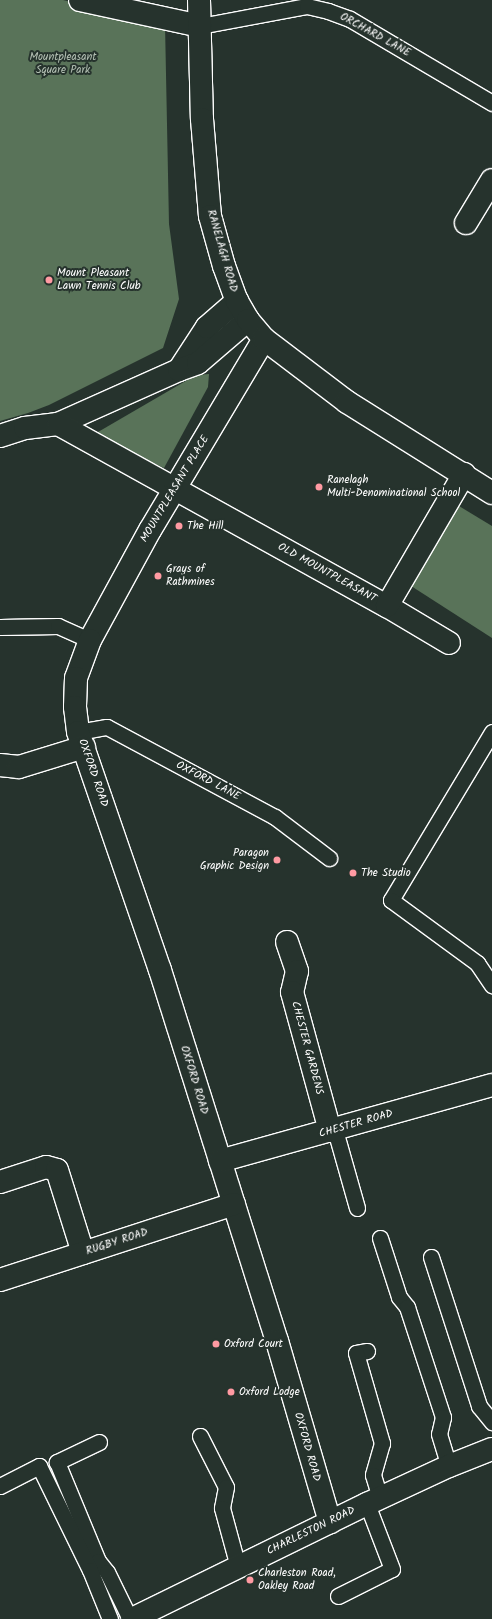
<!DOCTYPE html>
<style>
body{margin:0}
#map{position:relative;width:492px;height:1619px;overflow:hidden;background:#26332d;font-family:Kalam,sans-serif}
div>[style]{position:absolute}
.green>*{inset:0;background:#597359}
.roads{filter:drop-shadow(1px 0 #fff) drop-shadow(-1px 0 #fff) drop-shadow(0 1px #fff) drop-shadow(0 -1px #fff)}
.service>*{height:15px;margin:-7.5px;padding:0 7.5px;transform-origin:7.5px;border-radius:7.5px;background:#26332d}
.minor>*{height:22px;margin:-11px;padding:0 11px;transform-origin:11px;border-radius:11px;background:#26332d}
.tertiary>*{height:22px;margin:-11px;padding:0 11px;transform-origin:11px;border-radius:11px;background:#26332d}
.secondary>*{height:22px;margin:-11px;padding:0 11px;transform-origin:11px;border-radius:11px;background:#26332d}
.dots>*{width:11px;height:11px;translate:-50% -50%;box-sizing:border-box;border:2px solid #26332d;border-radius:50%}
span{translate:-50% -50%;white-space:nowrap;text-align:center;line-height:1.15;-webkit-text-stroke:4px #26332d;paint-order:stroke}
.street-label{font-size:11px;color:#fff}
.park-label{font-size:11px;color:#b4c0b4}
.poi-label{font-size:11px;color:#fff}
.left{translate:0 -50%;text-align:left}
.right{translate:-100% -50%;text-align:right}
</style>
<div id="map">
<div class="green">
<i style="clip-path:polygon(0 0,63px 0,165px 24px,169px 224px,179px 299px,163px 348px,49px 405px,28px 413px,0 421px)"></i>
<i style="clip-path:polygon(209px 374px,208px 387px,164px 468px,97px 437px,98px 432px,196px 375px)"></i>
<i style="clip-path:polygon(454px 503px,492px 526px,492px 638px,408px 584px)"></i>
</div>
<div class="roads">
<div class="service">
<i style="left:200px;top:26px;width:109px;rotate:-10.6deg"></i>
<i style="left:307px;top:6px;width:22px;rotate:13deg"></i>
<i style="left:328px;top:11px;width:23px;rotate:20deg"></i>
<i style="left:350px;top:19px;width:165px;rotate:30.6deg"></i>
<i style="left:0;top:627px;width:58px;rotate:-1deg"></i>
<i style="left:58px;top:626px;width:35px;rotate:24deg"></i>
<i style="left:78px;top:732px;width:29px;rotate:-10deg"></i>
<i style="left:107px;top:727px;width:191px;rotate:28.2deg"></i>
<i style="left:275px;top:817px;width:68px;rotate:37.2deg"></i>
<i style="left:492px;top:732px;width:196px;rotate:121deg"></i>
<i style="left:391px;top:900px;width:107px;rotate:36.2deg"></i>
<i style="left:477px;top:963px;width:27px;rotate:56deg"></i>
<i style="left:335px;top:1130px;width:81px;rotate:74.2deg"></i>
<i style="left:380px;top:1238px;width:62px;rotate:72.1deg"></i>
<i style="left:399px;top:1297px;width:13px;rotate:51deg"></i>
<i style="left:407px;top:1307px;width:116px;rotate:71.9deg"></i>
<i style="left:443px;top:1417px;width:17px;rotate:103deg"></i>
<i style="left:439px;top:1434px;width:34px;rotate:73deg"></i>
<i style="left:431px;top:1257px;width:157px;rotate:72.1deg"></i>
<i style="left:479px;top:1406px;width:21px;rotate:51deg"></i>
<i style="left:367px;top:1351px;width:11px;rotate:170deg"></i>
<i style="left:356px;top:1353px;width:94px;rotate:73.9deg"></i>
<i style="left:382px;top:1443px;width:33px;rotate:106deg"></i>
<i style="left:373px;top:1475px;width:24px;rotate:73deg"></i>
<i style="left:200px;top:1436px;width:57px;rotate:63deg"></i>
<i style="left:226px;top:1487px;width:21px;rotate:101deg"></i>
<i style="left:222px;top:1508px;width:61px;rotate:74.8deg"></i>
<i style="left:99px;top:1442px;width:47px;rotate:154.5deg"></i>
<i style="left:57px;top:1462px;width:107px;rotate:67.5deg"></i>
<i style="left:98px;top:1561px;width:14px;rotate:51deg"></i>
<i style="left:107px;top:1572px;width:52px;rotate:63.9deg"></i>
<i style="left:0;top:1486px;width:44px;rotate:-27.1deg"></i>
<i style="left:39px;top:1466px;width:116px;rotate:63.9deg"></i>
<i style="left:90px;top:1570px;width:53px;rotate:67.8deg"></i>
<i style="left:338px;top:1596px;width:60px;rotate:-26.6deg"></i>
<i style="left:392px;top:1569px;width:70px;rotate:-111deg"></i>
</div>
<div class="minor">
<i style="left:80px;top:0;width:123px;rotate:12.2deg"></i>
<i style="left:466px;top:223px;width:50px;rotate:-58.8deg"></i>
<i style="left:264px;top:339px;width:222px;rotate:120.8deg"></i>
<i style="left:150px;top:530px;width:125px;rotate:118.6deg"></i>
<i style="left:90px;top:640px;width:40px;rotate:110.2deg"></i>
<i style="left:76px;top:678px;width:29px;rotate:92deg"></i>
<i style="left:75px;top:707px;width:25px;rotate:83deg"></i>
<i style="left:78px;top:732px;width:252px;rotate:71deg"></i>
<i style="left:160px;top:970px;width:389px;rotate:72.5deg"></i>
<i style="left:277px;top:1341px;width:189px;rotate:73.7deg"></i>
<i style="left:179px;top:370px;width:51px;rotate:-56.9deg"></i>
<i style="left:207px;top:327px;width:40px;rotate:-41deg"></i>
<i style="left:58px;top:424px;width:133px;rotate:-24.1deg"></i>
<i style="left:179px;top:370px;width:20px;rotate:-20deg"></i>
<i style="left:198px;top:363px;width:66px;rotate:-40.7deg"></i>
<i style="left:0;top:436px;width:26px;rotate:-18deg"></i>
<i style="left:25px;top:428px;width:33px;rotate:-7deg"></i>
<i style="left:58px;top:424px;width:376px;rotate:29deg"></i>
<i style="left:387px;top:606px;width:72px;rotate:30.8deg"></i>
<i style="left:387px;top:606px;width:153px;rotate:-59.7deg"></i>
<i style="left:0;top:765px;width:19px;rotate:6deg"></i>
<i style="left:19px;top:767px;width:68px;rotate:-17.1deg"></i>
<i style="left:287px;top:942px;width:31px;rotate:71deg"></i>
<i style="left:297px;top:971px;width:22px;rotate:103deg"></i>
<i style="left:292px;top:992px;width:144px;rotate:74.7deg"></i>
<i style="left:220px;top:1161px;width:282px;rotate:-15.6deg"></i>
<i style="left:0;top:1182px;width:48px;rotate:-18.1deg"></i>
<i style="left:46px;top:1167px;width:11px;rotate:15deg"></i>
<i style="left:57px;top:1170px;width:87px;rotate:72.6deg"></i>
<i style="left:0;top:1280px;width:246px;rotate:-18deg"></i>
</div>
<div class="tertiary">
<i style="left:132px;top:1619px;width:262px;rotate:-26.1deg"></i>
<i style="left:367px;top:1504px;width:90px;rotate:-24.9deg"></i>
<i style="left:449px;top:1466px;width:46px;rotate:-21.6deg"></i>
</div>
<div class="secondary">
<i style="left:199px;top:0;width:119px;rotate:88.6deg"></i>
<i style="left:202px;top:119px;width:97px;rotate:85.3deg"></i>
<i style="left:210px;top:216px;width:52px;rotate:74.4deg"></i>
<i style="left:224px;top:266px;width:37px;rotate:70deg"></i>
<i style="left:237px;top:301px;width:22px;rotate:60deg"></i>
<i style="left:248px;top:320px;width:25px;rotate:50deg"></i>
<i style="left:264px;top:339px;width:104px;rotate:37.2deg"></i>
<i style="left:347px;top:402px;width:171px;rotate:32.1deg"></i>
</div>
</div>
<div class="dots">
<i style="left:49px;top:280px;background:#ff9aa2"></i>
<i style="left:319px;top:487px;background:#ff9aa2"></i>
<i style="left:179px;top:526px;background:#ff9aa2"></i>
<i style="left:158px;top:576px;background:#ff9aa2"></i>
<i style="left:277px;top:860px;background:#ff9aa2"></i>
<i style="left:353px;top:873px;background:#ff9aa2"></i>
<i style="left:216px;top:1344px;background:#ff9aa2"></i>
<i style="left:231px;top:1392px;background:#ff9aa2"></i>
<i style="left:250px;top:1580px;background:#ff9aa2"></i>
</div>
<div class="street-label">
<span style="left:375px;top:35px;rotate:29deg">ORCHARD LANE</span>
<span style="left:222px;top:251px;rotate:74deg">RANELAGH ROAD</span>
<span style="left:175px;top:489px;rotate:-59deg">MOUNTPLEASANT PLACE</span>
<span style="left:327px;top:573px;rotate:29deg">OLD MOUNTPLEASANT</span>
<span style="left:93px;top:773px;rotate:71deg">OXFORD ROAD</span>
<span style="left:208px;top:781px;rotate:28deg">OXFORD LANE</span>
<span style="left:307px;top:1048px;rotate:75deg">CHESTER GARDENS</span>
<span style="left:194px;top:1080px;rotate:73deg">OXFORD ROAD</span>
<span style="left:356px;top:1124px;rotate:-16deg">CHESTER ROAD</span>
<span style="left:117px;top:1242px;rotate:-18deg">RUGBY ROAD</span>
<span style="left:307px;top:1447px;rotate:74deg">OXFORD ROAD</span>
<span style="left:311px;top:1531px;rotate:-26deg">CHARLESTON ROAD</span>
</div>
<div class="park-label">
<span style="left:63px;top:64px">Mountpleasant<br>Square Park</span>
</div>
<div class="poi-label">
<span class="left" style="left:57px;top:280px">Mount Pleasant<br>Lawn Tennis Club</span>
<span class="left" style="left:327px;top:487px">Ranelagh<br>Multi-Denominational School</span>
<span class="left" style="left:187px;top:526px">The Hill</span>
<span class="left" style="left:166px;top:576px">Grays of<br>Rathmines</span>
<span class="right" style="left:269px;top:860px">Paragon<br>Graphic Design</span>
<span class="left" style="left:361px;top:873px">The Studio</span>
<span class="left" style="left:224px;top:1344px">Oxford Court</span>
<span class="left" style="left:239px;top:1392px">Oxford Lodge</span>
<span class="left" style="left:258px;top:1580px">Charleston Road,<br>Oakley Road</span>
</div>
</div>
